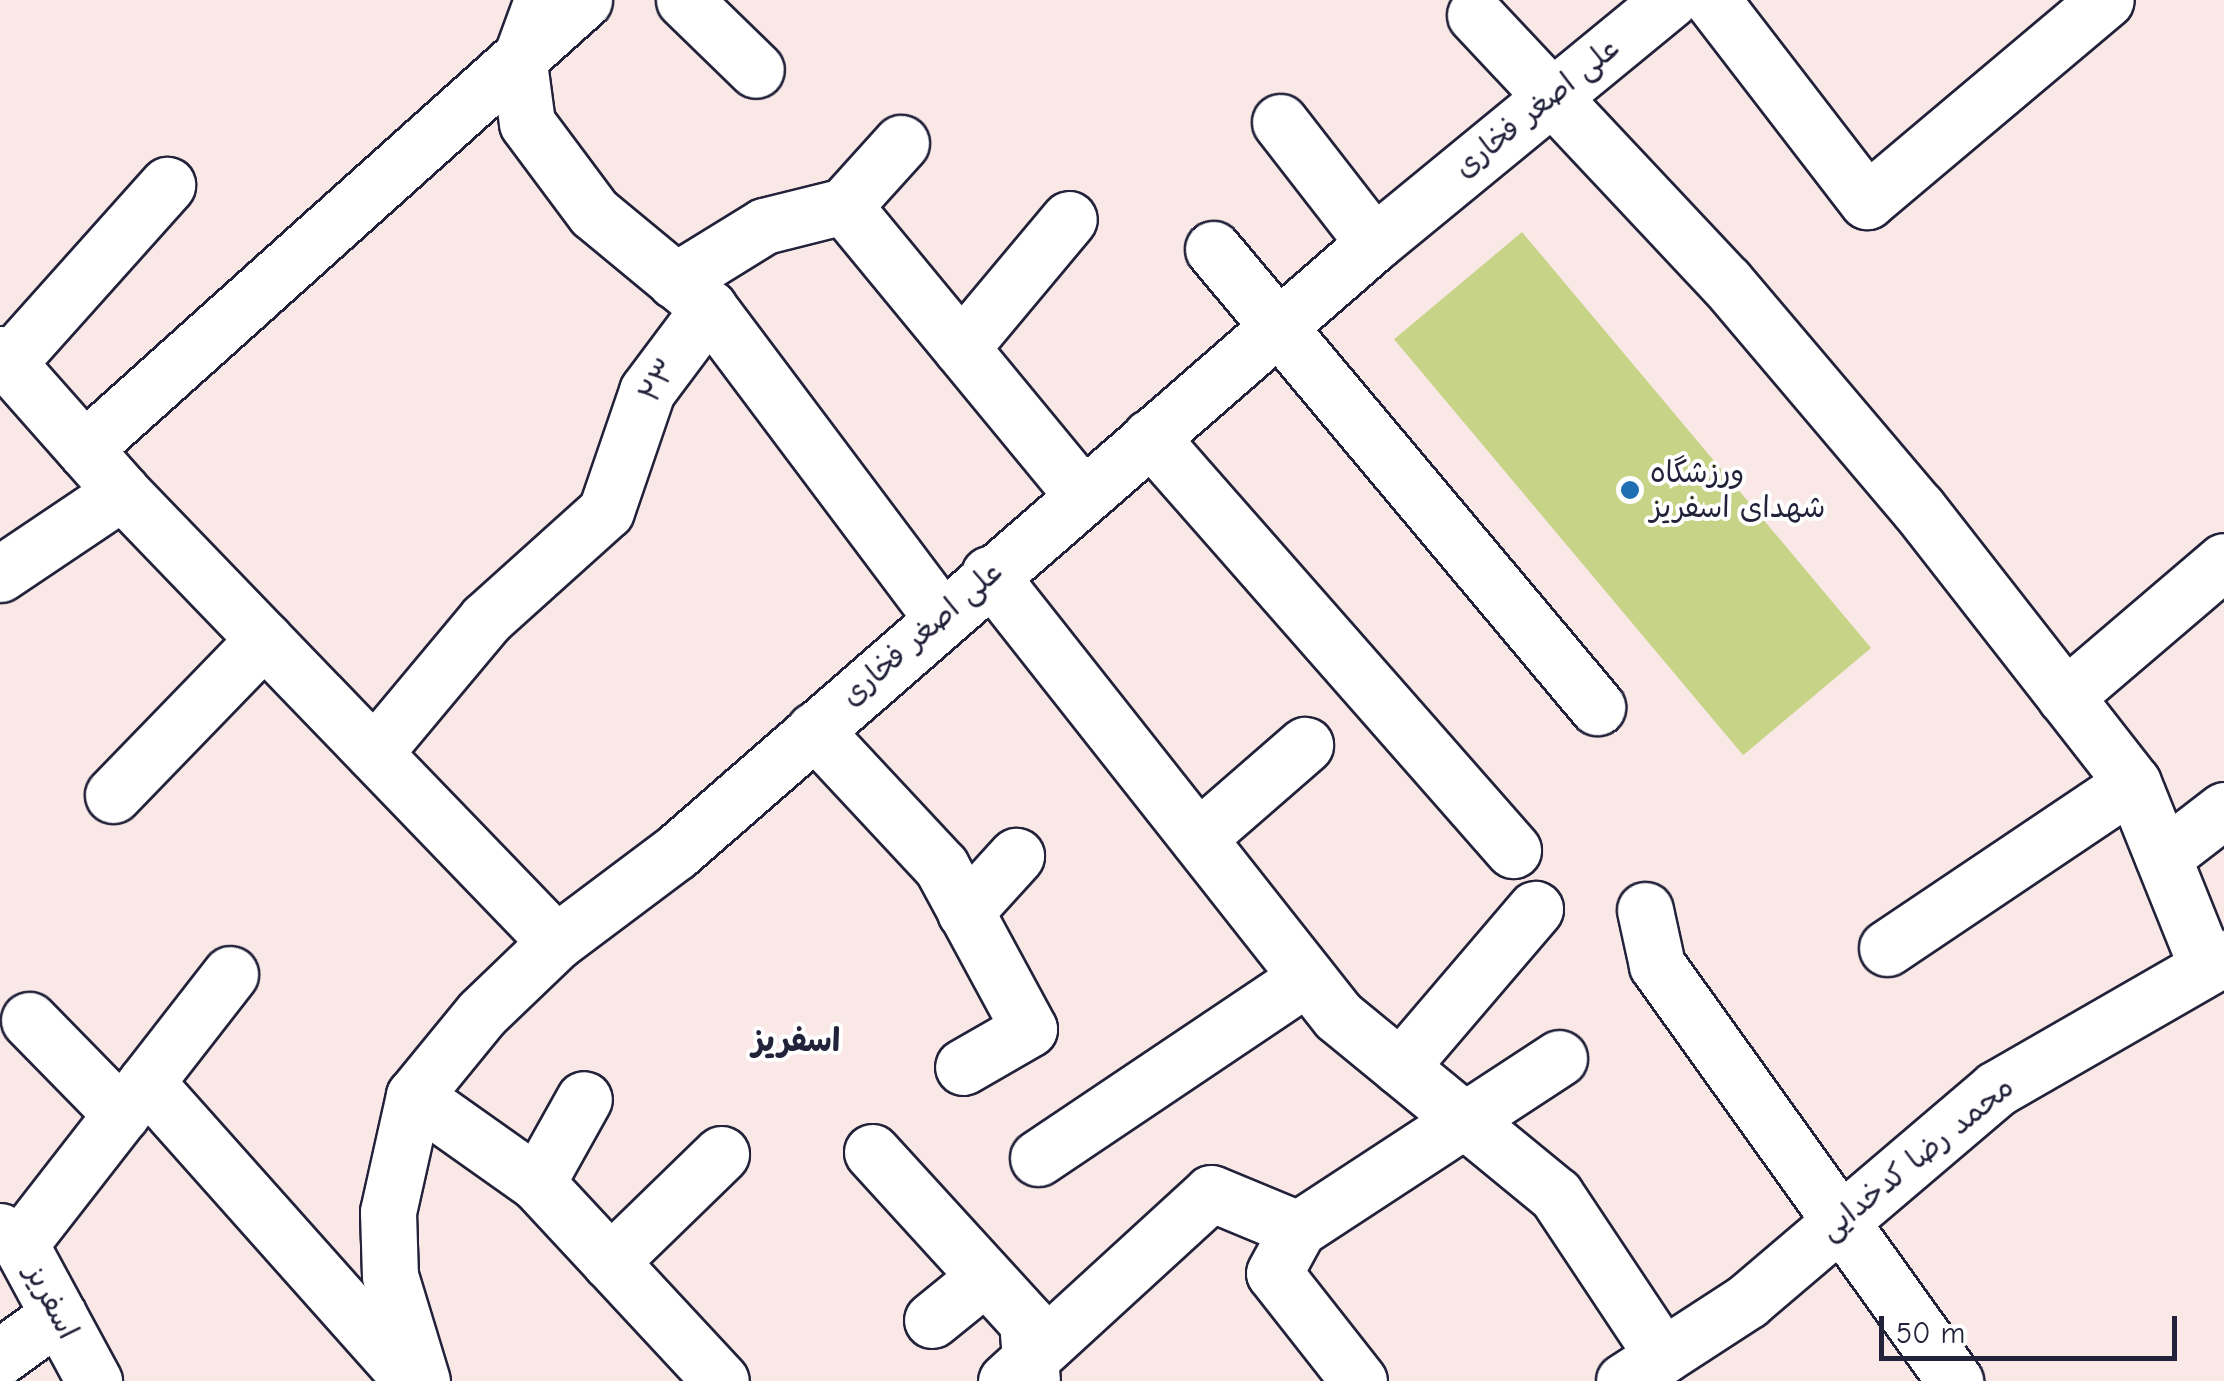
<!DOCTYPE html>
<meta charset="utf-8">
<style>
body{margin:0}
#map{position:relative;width:2224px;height:1381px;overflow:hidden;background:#fae8e6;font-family:"Comic Neue","Playpen Sans Arabic",sans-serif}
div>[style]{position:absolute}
.green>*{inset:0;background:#c7d488;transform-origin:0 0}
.roads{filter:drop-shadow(2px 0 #22223b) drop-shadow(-2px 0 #22223b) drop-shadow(0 2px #22223b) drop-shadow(0 -2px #22223b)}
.minor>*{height:55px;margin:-27.5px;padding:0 27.5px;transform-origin:27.5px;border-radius:27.5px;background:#fff}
.dots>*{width:28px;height:28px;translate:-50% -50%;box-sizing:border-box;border:5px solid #fff;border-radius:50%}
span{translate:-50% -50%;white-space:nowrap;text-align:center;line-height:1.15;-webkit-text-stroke:8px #fff;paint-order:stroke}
.street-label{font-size:30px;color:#22223b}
.poi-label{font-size:30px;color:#22223b}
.left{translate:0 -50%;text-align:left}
.neighbourhood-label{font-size:32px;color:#22223b;font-weight:700}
.scale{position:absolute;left:1879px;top:1316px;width:298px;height:45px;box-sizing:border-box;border:5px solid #22223b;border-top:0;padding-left:12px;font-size:30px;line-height:35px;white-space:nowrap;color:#22223b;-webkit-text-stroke:8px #fff;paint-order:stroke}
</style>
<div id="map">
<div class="green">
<i style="left:1522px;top:232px;width:543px;height:167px;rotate:50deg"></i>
</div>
<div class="roads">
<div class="minor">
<i style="left:684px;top:0;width:100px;rotate:44.2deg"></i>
<i style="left:1712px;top:0;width:254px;rotate:52.4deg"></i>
<i style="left:1867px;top:201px;width:312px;rotate:-40.1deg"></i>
<i style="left:1475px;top:15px;width:366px;rotate:46.8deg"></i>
<i style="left:1726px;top:282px;width:297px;rotate:49.7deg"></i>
<i style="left:1918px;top:508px;width:349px;rotate:52deg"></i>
<i style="left:2133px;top:783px;width:198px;rotate:68.1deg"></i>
<i style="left:1280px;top:122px;width:153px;rotate:52.2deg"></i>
<i style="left:844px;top:206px;width:85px;rotate:-47.9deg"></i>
<i style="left:1213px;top:249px;width:598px;rotate:50.02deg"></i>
<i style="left:675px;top:281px;width:105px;rotate:-31.7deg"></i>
<i style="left:764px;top:226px;width:82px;rotate:-14deg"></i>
<i style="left:844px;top:206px;width:374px;rotate:50.5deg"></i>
<i style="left:709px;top:308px;width:386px;rotate:53.1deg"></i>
<i style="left:961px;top:348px;width:168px;rotate:-50.1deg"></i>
<i style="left:0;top:354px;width:184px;rotate:48.5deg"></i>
<i style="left:122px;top:492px;width:625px;rotate:46.04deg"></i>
<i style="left:8px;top:363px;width:239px;rotate:-48.2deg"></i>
<i style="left:1150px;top:437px;width:550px;rotate:48.69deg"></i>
<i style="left:84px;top:449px;width:672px;rotate:-41.92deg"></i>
<i style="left:0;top:574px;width:147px;rotate:-33.9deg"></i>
<i style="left:989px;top:574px;width:563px;rotate:51.71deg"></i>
<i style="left:1338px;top:1016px;width:282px;rotate:39.4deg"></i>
<i style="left:1556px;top:1195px;width:193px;rotate:56.4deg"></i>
<i style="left:2065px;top:697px;width:209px;rotate:-40.5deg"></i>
<i style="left:814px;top:730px;width:186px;rotate:47deg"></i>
<i style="left:941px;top:866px;width:185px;rotate:61.6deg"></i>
<i style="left:1029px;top:1029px;width:76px;rotate:150.1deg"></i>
<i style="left:374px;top:753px;width:175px;rotate:-50.1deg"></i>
<i style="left:486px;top:619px;width:161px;rotate:-42deg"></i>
<i style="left:606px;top:511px;width:127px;rotate:-71.1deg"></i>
<i style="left:647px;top:391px;width:104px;rotate:-53.2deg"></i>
<i style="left:709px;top:308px;width:149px;rotate:-140.4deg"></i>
<i style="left:594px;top:213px;width:112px;rotate:-126.7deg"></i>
<i style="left:527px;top:123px;width:61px;rotate:-97.6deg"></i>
<i style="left:519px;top:63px;width:67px;rotate:-69.9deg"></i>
<i style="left:113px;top:795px;width:217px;rotate:-45.9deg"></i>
<i style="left:1198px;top:838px;width:142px;rotate:-41deg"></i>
<i style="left:2163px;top:857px;width:77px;rotate:-37.6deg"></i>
<i style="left:1645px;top:910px;width:56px;rotate:77.7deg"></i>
<i style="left:1657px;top:965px;width:512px;rotate:54.38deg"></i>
<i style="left:965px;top:912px;width:76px;rotate:-47.7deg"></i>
<i style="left:1887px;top:948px;width:296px;rotate:-33.9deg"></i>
<i style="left:29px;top:1020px;width:132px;rotate:45.6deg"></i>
<i style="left:1400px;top:1067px;width:208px;rotate:-49.5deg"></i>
<i style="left:146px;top:1082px;width:400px;rotate:48.3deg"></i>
<i style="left:414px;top:1096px;width:151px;rotate:35.3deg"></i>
<i style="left:537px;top:1183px;width:270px;rotate:47.1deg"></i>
<i style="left:872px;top:1152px;width:230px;rotate:47.6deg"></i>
<i style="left:1027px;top:1322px;width:59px;rotate:85.2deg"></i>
<i style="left:1038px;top:1158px;width:324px;rotate:-33.9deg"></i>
<i style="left:537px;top:1183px;width:96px;rotate:-60.8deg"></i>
<i style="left:0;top:1231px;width:24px;rotate:33deg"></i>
<i style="left:20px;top:1244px;width:156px;rotate:61.6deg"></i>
<i style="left:20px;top:1244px;width:342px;rotate:-52.1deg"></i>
<i style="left:610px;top:1262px;width:155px;rotate:-44.2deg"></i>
<i style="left:932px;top:1320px;width:68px;rotate:-39.1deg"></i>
<i style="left:0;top:1357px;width:72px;rotate:-35.9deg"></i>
<i style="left:422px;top:1381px;width:110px;rotate:-106.9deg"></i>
<i style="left:390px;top:1276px;width:64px;rotate:-91.8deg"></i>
<i style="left:388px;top:1212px;width:119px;rotate:-77.4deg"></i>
<i style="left:414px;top:1096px;width:107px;rotate:-50.7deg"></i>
<i style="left:482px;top:1013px;width:103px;rotate:-43.8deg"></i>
<i style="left:556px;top:942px;width:150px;rotate:-36.9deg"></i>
<i style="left:676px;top:852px;width:926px;rotate:-41.1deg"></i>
<i style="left:1374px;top:243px;width:383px;rotate:-39.4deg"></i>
<i style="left:1006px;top:1381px;width:278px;rotate:-42.5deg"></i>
<i style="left:1211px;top:1193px;width:94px;rotate:22.5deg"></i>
<i style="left:1359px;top:1381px;width:137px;rotate:-128.2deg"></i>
<i style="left:1274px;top:1273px;width:50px;rotate:-61.4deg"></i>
<i style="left:1298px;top:1229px;width:312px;rotate:-33.2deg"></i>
<i style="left:1624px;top:1381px;width:147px;rotate:-33deg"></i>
<i style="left:1747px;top:1301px;width:327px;rotate:-40.4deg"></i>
<i style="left:1996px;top:1089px;width:263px;rotate:-29.9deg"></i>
</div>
</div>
<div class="dots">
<i style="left:1630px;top:490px;background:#1f6fb2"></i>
</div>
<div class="street-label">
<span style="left:1537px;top:108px;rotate:-39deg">علی اصغر فخاری</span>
<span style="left:659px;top:381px;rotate:-59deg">۲۳</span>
<span style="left:922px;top:634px;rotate:-41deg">علی اصغر فخاری</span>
<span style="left:1917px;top:1159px;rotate:-39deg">محمد رضا کدخدایی</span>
<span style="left:51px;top:1302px;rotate:62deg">اسفریز</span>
</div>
<div class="poi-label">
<span class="left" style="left:1650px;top:490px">ورزشگاه<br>شهدای اسفریز</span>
</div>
<div class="neighbourhood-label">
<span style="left:796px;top:1041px">اسفریز</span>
</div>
<div class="scale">50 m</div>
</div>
